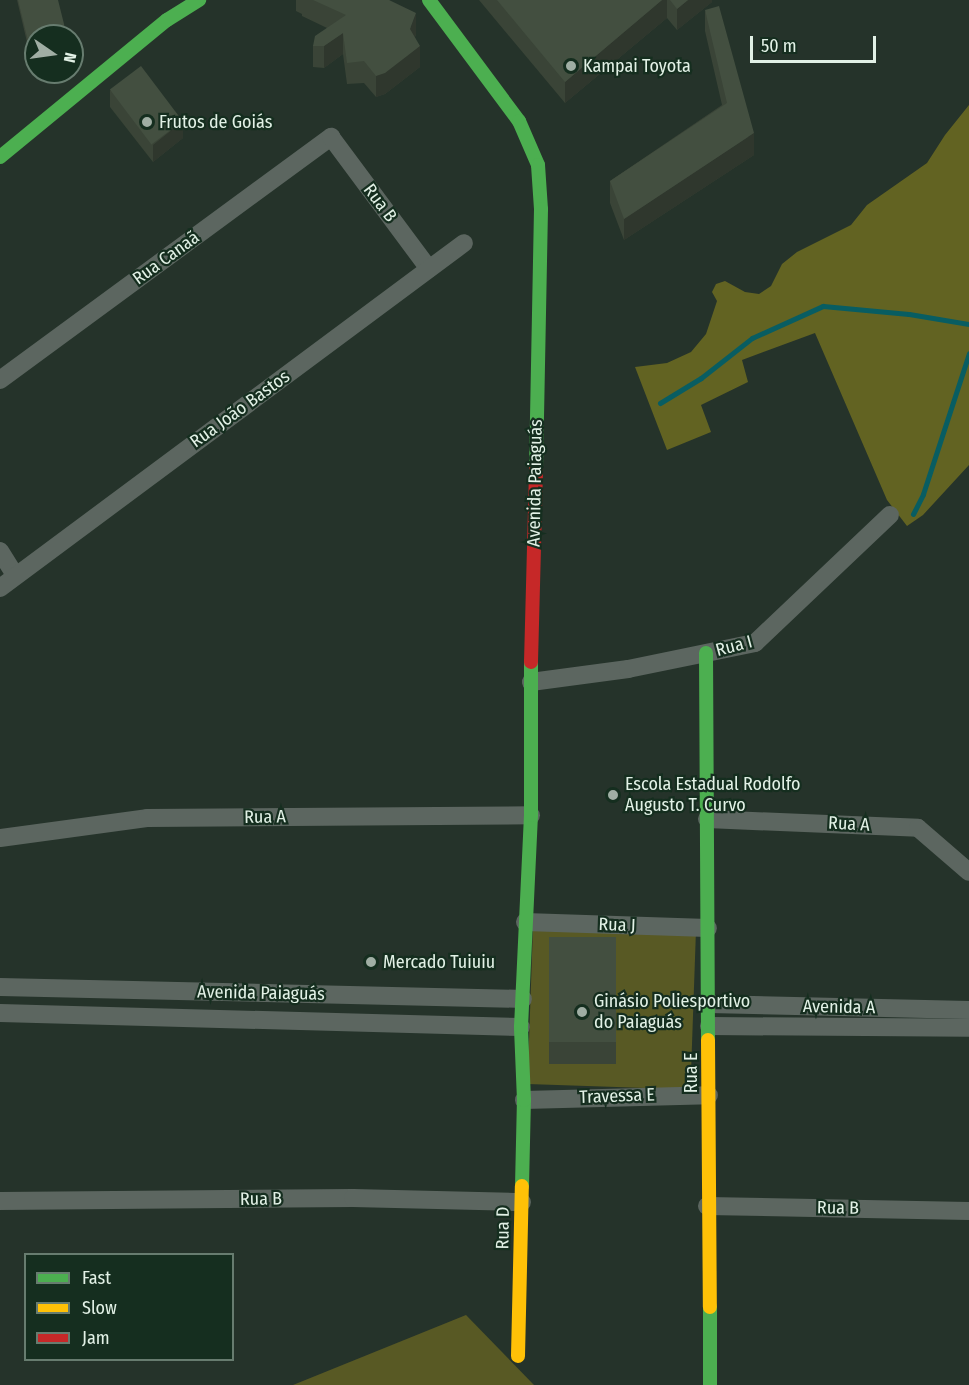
<!DOCTYPE html>
<meta charset="utf-8">
<style>
body{margin:0}
#map{position:relative;width:969px;height:1385px;overflow:hidden;background:#25332a;font-family:"Fira Sans Condensed",sans-serif}
div>[style]{position:absolute}
.green>*{inset:0;background:#585924;transform-origin:0 0}
.forest>*{inset:0;background:#626322}
.stream>*{height:5px;margin:-2.5px;padding:0 2.5px;transform-origin:2.5px;border-radius:2.5px;background:#085d62}
.street>*{height:18px;margin:-9px;padding:0 9px;transform-origin:9px;border-radius:9px;background:#5c6660}
.fast>*{height:14px;margin:-7px;padding:0 7px;transform-origin:7px;border-radius:7px;background:#4caf50}
.slow>*{height:14px;margin:-7px;padding:0 7px;transform-origin:7px;border-radius:7px;background:#ffc107}
.jam>*{height:14px;margin:-7px;padding:0 7px;transform-origin:7px;border-radius:7px;background:#c62828}
.wall>*{inset:0;background:#3a4437;transform-origin:0 0}
.shaded-wall>*{inset:0;background:#2f372d}
.building>*{inset:0;background:#434f40;transform-origin:0 0}
.dots>*{width:16px;height:16px;translate:-50% -50%;box-sizing:border-box;border:3px solid #152e1f;border-radius:50%}
span{translate:-50% -50%;white-space:nowrap;text-align:center;line-height:1.15;-webkit-text-stroke:4.5px #152e1f;paint-order:stroke}
.poi-label{font-size:18px;color:#e2f1e6}
.left{translate:0 -50%;text-align:left}
.street-label{font-size:18px;color:#e2f1e6}
.legend{position:absolute;left:24px;top:1253px;width:210px;height:108px;box-sizing:border-box;background:#152e1f;border:2px solid #677c6f;margin:0;padding:8px 10px;list-style:none;font-size:18px;color:#e2f1e6}
.legend li{display:flex;align-items:center;gap:12px;height:30px}
.legend b{width:30px;border:2px solid #677c6f}
.north{position:absolute;left:24px;top:24px;width:60px;height:60px;box-sizing:border-box;background:#152e1f;border:2px solid #677c6f;border-radius:50%;rotate:103deg;font-size:16px;font-weight:700;line-height:24px;text-align:center;color:#e2f1e6}
.north::after{content:'';display:block;margin:auto;width:21px;height:27px;background:#a0aea4;clip-path:polygon(50% 0,100% 100%,50% 72%,0 100%)}
.scale{position:absolute;left:750px;top:36px;width:126px;height:27px;box-sizing:border-box;border:3px solid #e2f1e6;border-top:0;padding-left:8px;font-size:18px;line-height:21px;white-space:nowrap;color:#e2f1e6;-webkit-text-stroke:4px #152e1f;paint-order:stroke}
</style>
<div id="map">
<div class="green">
<i style="left:533px;top:927px;width:163px;height:157px;rotate:2deg"></i>
<i style="clip-path:polygon(466px 1315px,534px 1385px,293px 1385px)"></i>
</div>
<div class="forest">
<i style="clip-path:polygon(969px 105px,969px 465px,923px 515px,907px 526px,887px 500px,815px 333px,742px 360px,748px 382px,701px 405px,711px 432px,667px 450px,635px 367px,667px 363px,691px 352px,706px 334px,717px 301px,712px 292px,716px 284px,725px 281px,745px 292px,759px 294px,771px 286px,782px 264px,797px 252px,851px 225px,867px 205px,927px 163px,945px 135px)"></i>
</div>
<div class="stream">
<i style="left:660px;top:403px;width:48px;rotate:-31.4deg"></i>
<i style="left:701px;top:378px;width:65px;rotate:-38.1deg"></i>
<i style="left:752px;top:338px;width:78px;rotate:-24.3deg"></i>
<i style="left:823px;top:306px;width:86px;rotate:5.3deg"></i>
<i style="left:909px;top:314px;width:61px;rotate:9.5deg"></i>
<i style="left:913px;top:514px;width:22px;rotate:-63deg"></i>
<i style="left:923px;top:494px;width:148px;rotate:-71.9deg"></i>
</div>
<div class="street">
<i style="left:0;top:380px;width:411px;rotate:-36.3deg"></i>
<i style="left:331px;top:137px;width:164px;rotate:53.4deg"></i>
<i style="left:0;top:551px;width:28px;rotate:58deg"></i>
<i style="left:0;top:588px;width:578px;rotate:-36.63deg"></i>
<i style="left:531px;top:682px;width:98px;rotate:-7.6deg"></i>
<i style="left:628px;top:669px;width:130px;rotate:-11.6deg"></i>
<i style="left:755px;top:643px;width:186px;rotate:-43.5deg"></i>
<i style="left:707px;top:819px;width:211px;rotate:2.4deg"></i>
<i style="left:918px;top:828px;width:67px;rotate:40.8deg"></i>
<i style="left:0;top:838px;width:148px;rotate:-7.7deg"></i>
<i style="left:147px;top:818px;width:384px;rotate:-0.4deg"></i>
<i style="left:525px;top:922px;width:183px;rotate:1.9deg"></i>
<i style="left:0;top:987px;width:523px;rotate:1.31deg"></i>
<i style="left:709px;top:1004px;width:260px;rotate:1.3deg"></i>
<i style="left:0;top:1013px;width:521px;rotate:1.54deg"></i>
<i style="left:709px;top:1026px;width:260px;rotate:0.4deg"></i>
<i style="left:524px;top:1100px;width:185px;rotate:-1.5deg"></i>
<i style="left:0;top:1201px;width:353px;rotate:-0.5deg"></i>
<i style="left:353px;top:1198px;width:169px;rotate:1.4deg"></i>
<i style="left:707px;top:1206px;width:262px;rotate:1.1deg"></i>
</div>
<div class="fast">
<i style="left:429px;top:0;width:151px;rotate:53.4deg"></i>
<i style="left:519px;top:121px;width:48px;rotate:66.6deg"></i>
<i style="left:538px;top:165px;width:44px;rotate:86.1deg"></i>
<i style="left:541px;top:209px;width:259px;rotate:91.1deg"></i>
<i style="left:0;top:157px;width:216px;rotate:-39.4deg"></i>
<i style="left:167px;top:20px;width:38px;rotate:-32deg"></i>
<i style="left:706px;top:653px;width:387px;rotate:89.7deg"></i>
<i style="left:522px;top:1186px;width:86px;rotate:-88.7deg"></i>
<i style="left:524px;top:1100px;width:73px;rotate:-92.4deg"></i>
<i style="left:521px;top:1027px;width:212px;rotate:-87.3deg"></i>
<i style="left:531px;top:815px;width:153px;rotate:-90deg"></i>
<i style="left:710px;top:1307px;width:78px;rotate:90deg"></i>
</div>
<div class="slow">
<i style="left:708px;top:1040px;width:267px;rotate:89.6deg"></i>
<i style="left:518px;top:1356px;width:170px;rotate:-88.7deg"></i>
</div>
<div class="jam">
<i style="left:531px;top:662px;width:194px;rotate:-88.5deg"></i>
</div>
<div class="wall">
<i style="clip-path:polygon(17px 0,58px 0,36px 36px,36px 58px,31px 59px)"></i>
<i style="clip-path:polygon(296px 0,389px 0,416px 34px,415px 37px,420px 67px,385px 94px,376px 97px,364px 83px,347px 84px,343px 54px,324px 68px,313px 67px,313px 46px,327px 28px,302px 16px,302px 14px,296px 11px)"></i>
<i style="clip-path:polygon(479px 0,712px 0,712px 2px,677px 30px,667px 18px,565px 103px)"></i>
<i style="clip-path:polygon(705px 10px,754px 155px,624px 240px,610px 203px,610px 181px,722px 105px,705px 31px)"></i>
<i style="clip-path:polygon(110px 90px,183px 138px,153px 162px,110px 107px)"></i>
<i style="left:549px;top:937px;width:67px;height:127px"></i>
</div>
<div class="shaded-wall">
<i style="clip-path:polygon(662px 0,667px 0,667px 18px,565px 103px,565px 82px)"></i>
<i style="clip-path:polygon(688px 0,712px 0,712px 2px,677px 30px,677px 9px)"></i>
<i style="clip-path:polygon(416px 13px,416px 34px,410px 50px,410px 29px)"></i>
<i style="clip-path:polygon(343px 33px,343px 54px,324px 68px,324px 46px)"></i>
<i style="clip-path:polygon(420px 46px,420px 67px,385px 94px,376px 97px,376px 76px)"></i>
<i style="clip-path:polygon(36px 52px,36px 58px,31px 59px,31px 53px)"></i>
<i style="clip-path:polygon(183px 121px,183px 138px,153px 162px,153px 145px)"></i>
<i style="clip-path:polygon(754px 133px,754px 155px,624px 240px,624px 219px)"></i>
</div>
<div class="building">
<i style="clip-path:polygon(18px 0,58px 0,67px 36px,36px 36px,36px 52px,31px 53px)"></i>
<i style="clip-path:polygon(313px 0,389px 0,416px 13px,410px 29px,420px 46px,385px 73px,376px 76px,364px 61px,347px 63px,343px 33px,324px 46px,313px 46px,315px 36px,346px 15px)"></i>
<i style="clip-path:polygon(497px 0,662px 0,565px 82px)"></i>
<i style="clip-path:polygon(670px 0,688px 0,677px 9px)"></i>
<i style="clip-path:polygon(719px 6px,754px 133px,624px 219px,610px 181px,727px 103px,705px 10px)"></i>
<i style="left:141px;top:66px;width:69px;height:39px;rotate:53deg"></i>
<i style="left:549px;top:937px;width:67px;height:105px"></i>
</div>
<div class="dots">
<i style="left:571px;top:66px;background:#a0aea4"></i>
<i style="left:147px;top:122px;background:#a0aea4"></i>
<i style="left:613px;top:795px;background:#a0aea4"></i>
<i style="left:371px;top:962px;background:#a0aea4"></i>
<i style="left:582px;top:1012px;background:#a0aea4"></i>
</div>
<div class="poi-label">
<span class="left" style="left:583px;top:66px">Kampai Toyota</span>
<span class="left" style="left:159px;top:122px">Frutos de Goiás</span>
<span class="left" style="left:625px;top:795px">Escola Estadual Rodolfo<br>Augusto T. Curvo</span>
<span class="left" style="left:383px;top:962px">Mercado Tuiuiu</span>
<span class="left" style="left:594px;top:1012px">Ginásio Poliesportivo<br>do Paiaguás</span>
</div>
<div class="street-label">
<span style="left:380px;top:203px;rotate:53deg">Rua B</span>
<span style="left:166px;top:258px;rotate:-36deg">Rua Canaã</span>
<span style="left:240px;top:409px;rotate:-36deg">Rua João Bastos</span>
<span style="left:535px;top:483px;rotate:-89deg">Avenida Paiaguás</span>
<span style="left:734px;top:646px;rotate:-15deg">Rua I</span>
<span style="left:265px;top:817px;rotate:-1deg">Rua A</span>
<span style="left:849px;top:824px;rotate:3deg">Rua A</span>
<span style="left:617px;top:925px;rotate:2deg">Rua J</span>
<span style="left:261px;top:993px;rotate:1deg">Avenida Paiaguás</span>
<span style="left:839px;top:1007px;rotate:1deg">Avenida A</span>
<span style="left:691px;top:1073px;rotate:-90deg">Rua E</span>
<span style="left:617px;top:1096px;rotate:-2deg">Travessa E</span>
<span style="left:261px;top:1199px;rotate:-1deg">Rua B</span>
<span style="left:838px;top:1208px;rotate:1deg">Rua B</span>
<span style="left:503px;top:1228px;rotate:-89deg">Rua D</span>
</div>
<ul class="legend">
<li><b style="height:8px;background:#4caf50"></b>Fast</li>
<li><b style="height:8px;background:#ffc107"></b>Slow</li>
<li><b style="height:8px;background:#c62828"></b>Jam</li>
</ul>
<div class="north">N</div>
<div class="scale">50 m</div>
</div>
